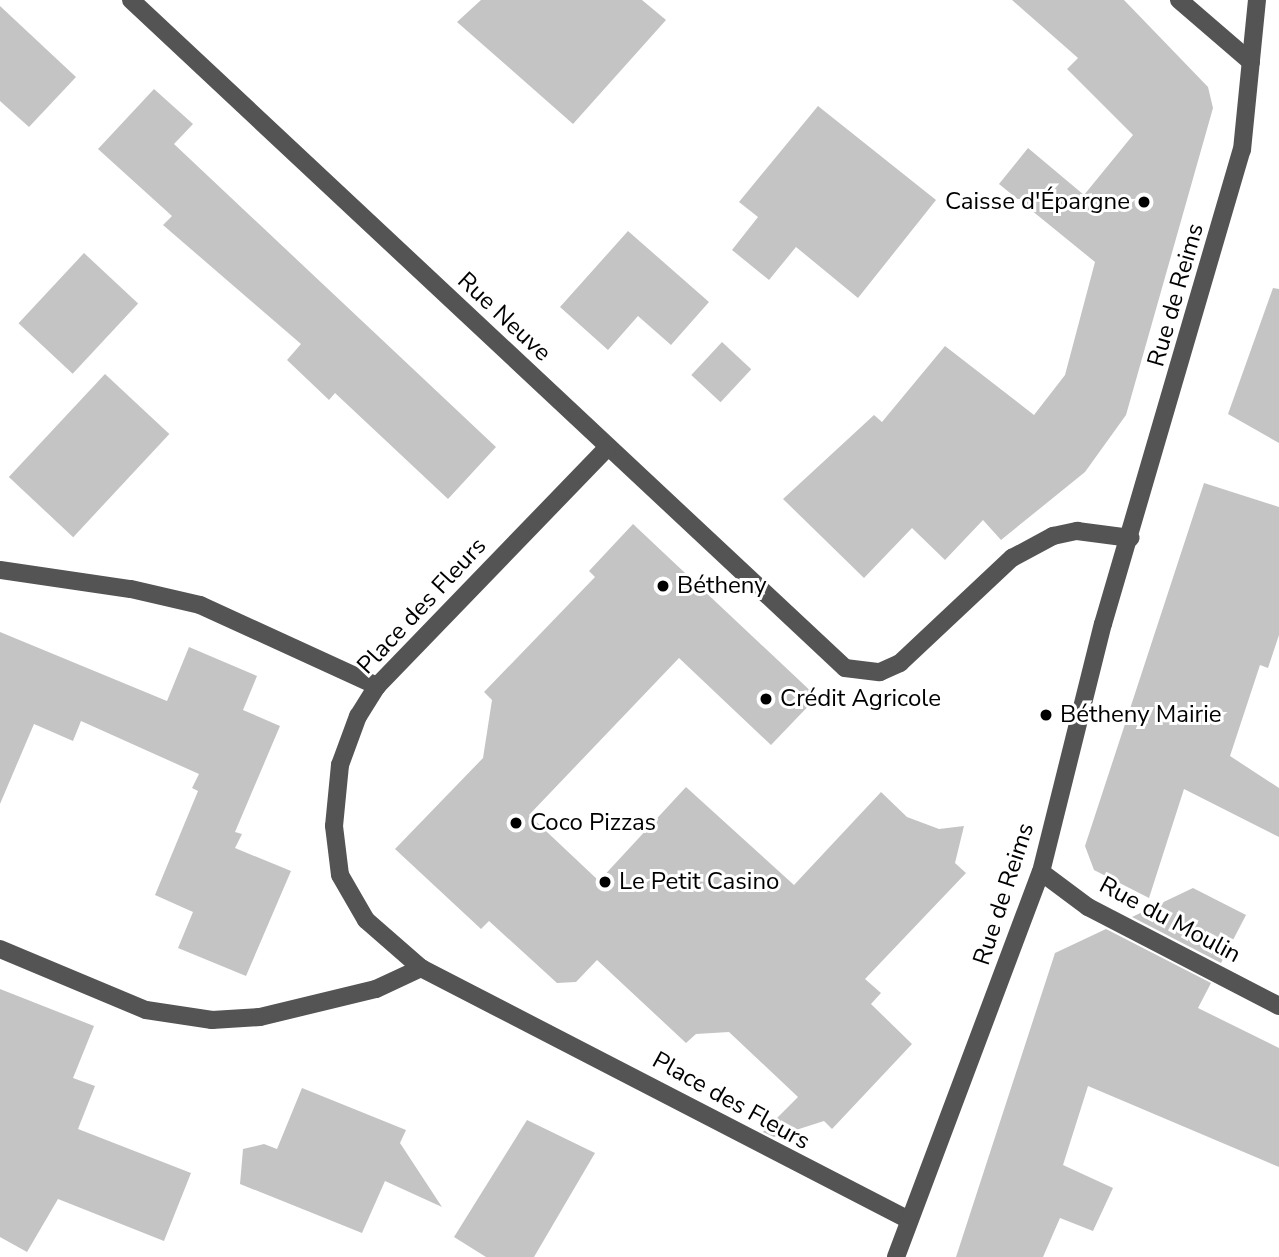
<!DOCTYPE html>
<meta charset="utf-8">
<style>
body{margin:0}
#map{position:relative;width:1279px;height:1257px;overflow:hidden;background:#fff;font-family:"Nunito Sans",sans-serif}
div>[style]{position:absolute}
.building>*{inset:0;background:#c4c4c4;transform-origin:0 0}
.minor>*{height:18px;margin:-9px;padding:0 9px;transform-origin:9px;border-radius:9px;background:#545454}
.dots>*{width:19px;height:19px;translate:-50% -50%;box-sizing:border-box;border:4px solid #fff;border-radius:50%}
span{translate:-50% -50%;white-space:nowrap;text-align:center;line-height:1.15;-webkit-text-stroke:6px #fff;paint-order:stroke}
.poi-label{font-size:24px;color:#000}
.right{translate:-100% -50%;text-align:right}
.left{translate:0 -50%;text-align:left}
.street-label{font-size:24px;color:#000}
</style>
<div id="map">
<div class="building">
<i style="clip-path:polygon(481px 0,642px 0,666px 20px,573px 124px,457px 22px)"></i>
<i style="clip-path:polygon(1012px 0,1124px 0,1208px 87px,1213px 108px,1126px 415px,1085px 472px,1001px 540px,983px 520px,945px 560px,912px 528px,864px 578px,783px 499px,874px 415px,882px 422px,945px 346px,1034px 415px,1065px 375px,1095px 262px,999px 184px,1028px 148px,1084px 195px,1133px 135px,1067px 69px,1078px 58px)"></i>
<i style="clip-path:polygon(0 6px,76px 77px,29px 127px,0 101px)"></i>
<i style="clip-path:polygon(154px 89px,193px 124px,174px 144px,496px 447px,448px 499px,335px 393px,329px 400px,287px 360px,301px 344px,163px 225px,172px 216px,98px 149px)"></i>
<i style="clip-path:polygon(818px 106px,936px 200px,858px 298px,796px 247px,769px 280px,732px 250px,758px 217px,739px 202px)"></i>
<i style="clip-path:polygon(628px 231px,709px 302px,671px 345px,638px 316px,608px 350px,560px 307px)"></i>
<i style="left:84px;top:253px;width:74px;height:96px;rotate:43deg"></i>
<i style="clip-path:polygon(1273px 288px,1279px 289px,1279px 443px,1228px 414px)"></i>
<i style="left:722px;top:342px;width:40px;height:45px;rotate:43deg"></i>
<i style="left:105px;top:374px;width:88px;height:141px;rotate:43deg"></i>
<i style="clip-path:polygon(1204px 483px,1279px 507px,1279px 635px,1268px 668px,1260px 665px,1230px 756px,1279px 788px,1279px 837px,1184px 789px,1149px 898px,1094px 870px,1085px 846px)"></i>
<i style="clip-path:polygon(633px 524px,817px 697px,771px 745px,679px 658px,529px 815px,599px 881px,686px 787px,794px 885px,881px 792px,907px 817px,939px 829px,964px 826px,955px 863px,966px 873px,865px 979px,881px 993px,871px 1004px,912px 1044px,832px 1129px,824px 1121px,774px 1137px,763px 1132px,798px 1097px,729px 1032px,696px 1034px,686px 1043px,597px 960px,576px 982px,557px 983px,489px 921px,481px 929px,395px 849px,483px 758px,492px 700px,484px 692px,595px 577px,589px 571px)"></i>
<i style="clip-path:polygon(0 632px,167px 701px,189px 647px,257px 676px,243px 710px,280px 726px,235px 832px,242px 834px,235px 848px,291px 871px,246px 976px,178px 948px,193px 912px,155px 895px,198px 791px,192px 788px,199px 774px,81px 721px,73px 741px,34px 724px,0 804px)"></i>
<i style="clip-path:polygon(1193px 888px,1246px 915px,1221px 963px,1132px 917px)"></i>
<i style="clip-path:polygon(1106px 929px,1211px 983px,1198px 1008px,1279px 1048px,1279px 1167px,1088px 1086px,1063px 1165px,1113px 1188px,1093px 1231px,1060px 1218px,1043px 1257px,956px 1257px,1055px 953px)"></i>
<i style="clip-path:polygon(0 989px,94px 1026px,73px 1078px,95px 1086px,78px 1129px,191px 1173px,164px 1241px,58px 1199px,27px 1252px,0 1237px)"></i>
<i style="clip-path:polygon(302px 1088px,406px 1130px,400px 1143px,442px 1207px,385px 1181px,362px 1233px,240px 1184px,243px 1149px,264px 1144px,277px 1149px)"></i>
<i style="clip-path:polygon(527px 1120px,595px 1153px,534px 1257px,486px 1257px,454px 1237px)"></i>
</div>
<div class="minor">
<i style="left:131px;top:0;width:978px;rotate:43.09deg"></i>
<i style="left:845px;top:668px;width:35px;rotate:7deg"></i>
<i style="left:880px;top:672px;width:22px;rotate:-24deg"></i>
<i style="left:900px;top:663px;width:154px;rotate:-43.2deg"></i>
<i style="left:1012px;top:558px;width:47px;rotate:-28.2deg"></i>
<i style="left:1053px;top:536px;width:25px;rotate:-12deg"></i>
<i style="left:1077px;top:531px;width:54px;rotate:7.4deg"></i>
<i style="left:1179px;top:0;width:95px;rotate:40.7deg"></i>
<i style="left:608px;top:447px;width:332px;rotate:134deg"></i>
<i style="left:377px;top:686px;width:36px;rotate:122deg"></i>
<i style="left:358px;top:716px;width:52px;rotate:110.2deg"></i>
<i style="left:340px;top:765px;width:61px;rotate:95.6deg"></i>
<i style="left:334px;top:826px;width:49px;rotate:83deg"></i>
<i style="left:340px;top:875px;width:52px;rotate:60deg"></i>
<i style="left:366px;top:920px;width:73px;rotate:41.1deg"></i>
<i style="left:421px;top:968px;width:547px;rotate:27.31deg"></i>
<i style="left:0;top:570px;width:132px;rotate:8.3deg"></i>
<i style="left:131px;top:589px;width:71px;rotate:13.1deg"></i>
<i style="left:200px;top:605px;width:195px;rotate:24.6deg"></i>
<i style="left:1041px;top:872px;width:59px;rotate:36.7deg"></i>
<i style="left:1088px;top:907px;width:215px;rotate:27.4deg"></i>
<i style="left:0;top:949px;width:158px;rotate:22.7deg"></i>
<i style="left:146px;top:1010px;width:67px;rotate:8.6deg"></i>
<i style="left:212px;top:1020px;width:48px;rotate:-3.6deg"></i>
<i style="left:260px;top:1017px;width:119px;rotate:-13.6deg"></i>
<i style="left:376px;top:989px;width:50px;rotate:-25deg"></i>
<i style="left:896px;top:1257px;width:411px;rotate:-69.4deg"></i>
<i style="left:1041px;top:872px;width:256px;rotate:-76deg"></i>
<i style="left:1103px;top:624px;width:494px;rotate:-73.7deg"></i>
<i style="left:1242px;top:150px;width:151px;rotate:-84.3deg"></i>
</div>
<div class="dots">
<i style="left:1144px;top:202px;background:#000"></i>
<i style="left:663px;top:586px;background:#000"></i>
<i style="left:766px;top:699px;background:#000"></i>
<i style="left:1046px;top:715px;background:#000"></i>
<i style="left:516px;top:823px;background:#000"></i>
<i style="left:605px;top:882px;background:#000"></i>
</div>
<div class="poi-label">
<span class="right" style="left:1130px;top:202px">Caisse d'Épargne</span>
<span class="left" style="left:677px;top:586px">Bétheny</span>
<span class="left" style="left:780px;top:699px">Crédit Agricole</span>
<span class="left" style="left:1060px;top:715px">Bétheny Mairie</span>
<span class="left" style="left:530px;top:823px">Coco Pizzas</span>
<span class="left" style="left:619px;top:882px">Le Petit Casino</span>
</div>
<div class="street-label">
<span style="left:1176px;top:295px;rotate:-74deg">Rue de Reims</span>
<span style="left:504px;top:317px;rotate:43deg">Rue Neuve</span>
<span style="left:422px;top:606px;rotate:-47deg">Place des Fleurs</span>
<span style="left:1004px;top:894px;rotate:-72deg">Rue de Reims</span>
<span style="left:1170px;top:920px;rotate:28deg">Rue du Moulin</span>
<span style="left:731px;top:1101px;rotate:29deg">Place des Fleurs</span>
</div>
</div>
